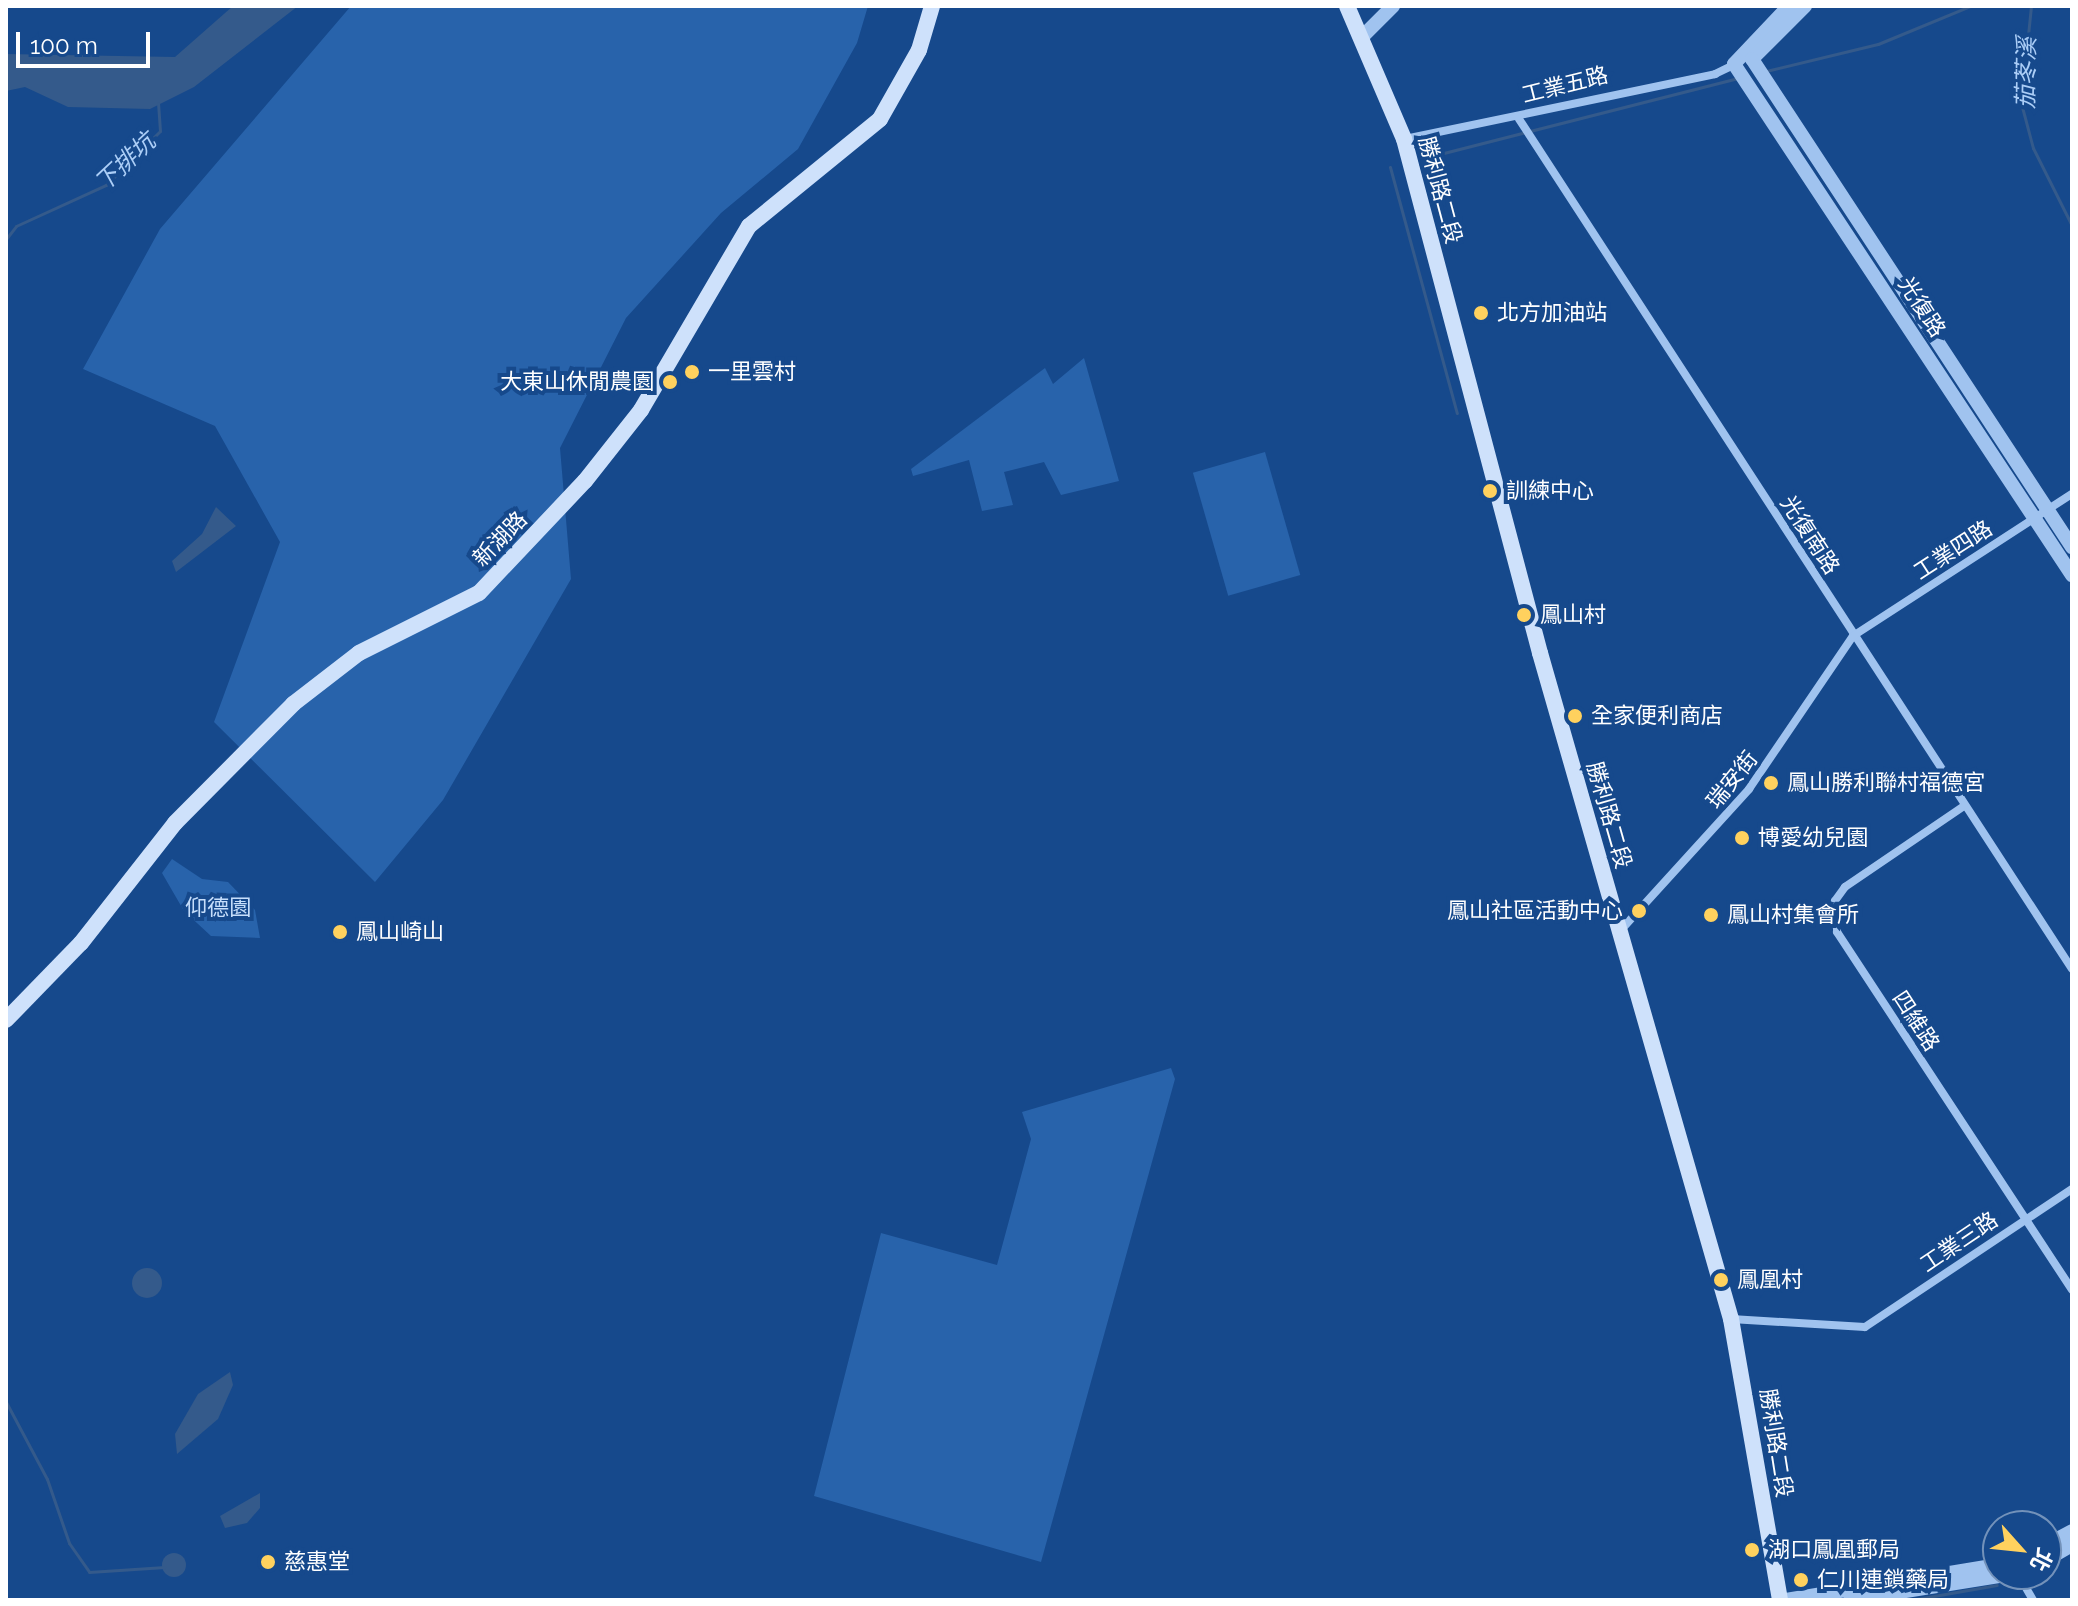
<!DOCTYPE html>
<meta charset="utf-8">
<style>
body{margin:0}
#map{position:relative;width:2078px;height:1606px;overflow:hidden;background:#16498c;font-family:Raleway,"Noto Sans TC",sans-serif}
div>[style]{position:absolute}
.green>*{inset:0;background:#2863ab;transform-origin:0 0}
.water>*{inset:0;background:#345a8b}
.round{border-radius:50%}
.stream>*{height:3px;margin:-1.5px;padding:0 1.5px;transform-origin:1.5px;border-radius:1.5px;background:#345a8b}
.minor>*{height:8px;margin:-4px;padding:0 4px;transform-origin:4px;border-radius:4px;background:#a0c3ef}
.tertiary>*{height:14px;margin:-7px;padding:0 7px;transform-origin:7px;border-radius:7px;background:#a0c3ef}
.secondary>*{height:16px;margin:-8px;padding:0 8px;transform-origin:8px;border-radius:8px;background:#cee1fb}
.dots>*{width:22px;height:22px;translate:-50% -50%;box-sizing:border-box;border:4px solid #16498c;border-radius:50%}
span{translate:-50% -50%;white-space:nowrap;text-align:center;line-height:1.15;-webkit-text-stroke:8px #16498c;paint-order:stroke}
.street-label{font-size:22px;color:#fff}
.poi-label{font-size:22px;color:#fff}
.left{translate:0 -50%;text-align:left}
.right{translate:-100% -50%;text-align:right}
.park-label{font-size:22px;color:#c6defb}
.water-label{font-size:24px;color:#accef7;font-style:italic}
.frame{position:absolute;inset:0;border:8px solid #fff;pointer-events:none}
.north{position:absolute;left:1982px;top:1510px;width:80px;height:80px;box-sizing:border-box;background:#16498c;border:2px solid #7392ba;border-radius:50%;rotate:117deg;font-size:22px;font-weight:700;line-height:32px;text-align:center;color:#fff}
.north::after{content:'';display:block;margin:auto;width:28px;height:36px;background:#ffd15e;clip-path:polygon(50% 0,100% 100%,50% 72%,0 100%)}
.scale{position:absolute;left:16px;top:32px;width:134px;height:36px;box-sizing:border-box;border:4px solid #fff;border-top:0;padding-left:10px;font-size:24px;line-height:28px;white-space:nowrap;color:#fff;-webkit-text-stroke:6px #16498c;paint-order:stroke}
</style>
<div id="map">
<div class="green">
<i style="clip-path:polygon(351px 6px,868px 6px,857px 43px,798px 149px,721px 213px,626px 318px,560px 448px,571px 579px,443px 800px,375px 882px,214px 722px,280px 542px,215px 426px,83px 369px,160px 229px)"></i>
<i style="clip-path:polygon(1084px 358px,1119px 481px,1061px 495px,1044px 462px,1004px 472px,1013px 505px,982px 511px,969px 460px,913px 476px,911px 469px,1045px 368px,1053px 384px)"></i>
<i style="left:1265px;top:452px;width:128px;height:75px;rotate:74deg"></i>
<i style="clip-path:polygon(172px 859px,202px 879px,228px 882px,255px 910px,260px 938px,211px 936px,184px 911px,162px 873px)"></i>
<i style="clip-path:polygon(1171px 1068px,1175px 1079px,1041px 1562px,814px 1496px,881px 1233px,997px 1265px,1031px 1139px,1022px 1112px)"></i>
</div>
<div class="water">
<i style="clip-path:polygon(233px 6px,298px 6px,194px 87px,150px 109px,68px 107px,25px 87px,6px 91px,6px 54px,175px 57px)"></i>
<i style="clip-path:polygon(216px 507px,236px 526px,176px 572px,172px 561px,202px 534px)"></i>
<i class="round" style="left:132px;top:1268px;width:30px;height:30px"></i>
<i style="clip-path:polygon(230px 1372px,233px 1385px,218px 1419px,177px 1454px,175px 1434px,198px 1394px)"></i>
<i style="clip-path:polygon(260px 1493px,260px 1508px,247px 1523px,225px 1528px,220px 1516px)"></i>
<i class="round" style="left:162px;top:1553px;width:24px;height:24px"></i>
</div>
<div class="stream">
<i style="left:2031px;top:6px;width:98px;rotate:95.9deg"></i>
<i style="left:2021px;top:103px;width:47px;rotate:75.1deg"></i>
<i style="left:2033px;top:148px;width:87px;rotate:63.4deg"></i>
<i style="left:1766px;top:71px;width:115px;rotate:-13.6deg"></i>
<i style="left:1878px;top:44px;width:100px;rotate:-22.4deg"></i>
<i style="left:1428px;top:157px;width:321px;rotate:-14.3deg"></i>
<i style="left:1390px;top:167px;width:255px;rotate:74.8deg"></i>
<i style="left:6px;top:239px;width:16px;rotate:-52deg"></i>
<i style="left:16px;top:226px;width:99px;rotate:-24.5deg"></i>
<i style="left:106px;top:185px;width:76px;rotate:-45deg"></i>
<i style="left:160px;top:131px;width:28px;rotate:-94deg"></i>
<i style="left:6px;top:1402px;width:87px;rotate:62deg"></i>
<i style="left:47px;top:1479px;width:68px;rotate:71deg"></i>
<i style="left:69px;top:1543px;width:35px;rotate:55deg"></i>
<i style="left:89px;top:1572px;width:76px;rotate:-3.8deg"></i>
<i style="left:1911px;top:1600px;width:87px;rotate:-9.9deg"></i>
</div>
<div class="minor">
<i style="left:1519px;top:119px;width:1014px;rotate:56.95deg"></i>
<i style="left:1405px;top:139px;width:317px;rotate:-11.8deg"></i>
<i style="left:1715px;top:74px;width:25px;rotate:-26deg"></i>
<i style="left:1964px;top:806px;width:144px;rotate:145.8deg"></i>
<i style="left:1845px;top:887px;width:17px;rotate:126deg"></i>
<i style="left:1835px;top:901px;width:31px;rotate:86deg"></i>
<i style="left:1837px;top:932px;width:428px;rotate:56.7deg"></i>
<i style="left:1620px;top:931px;width:192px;rotate:-47.7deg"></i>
<i style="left:1749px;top:789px;width:185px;rotate:-55.8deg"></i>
<i style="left:1853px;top:636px;width:261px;rotate:-33deg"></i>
<i style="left:1731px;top:1319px;width:134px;rotate:3.4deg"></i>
<i style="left:1865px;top:1327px;width:249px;rotate:-33.7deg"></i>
<i style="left:2018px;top:1574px;width:30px;rotate:60deg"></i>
</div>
<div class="tertiary">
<i style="left:1789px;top:6px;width:80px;rotate:133.5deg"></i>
<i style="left:1734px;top:64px;width:613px;rotate:56.52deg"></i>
<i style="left:1805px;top:6px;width:75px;rotate:135deg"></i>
<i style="left:1752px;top:59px;width:584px;rotate:56.75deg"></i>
<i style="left:1365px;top:34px;width:40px;rotate:-45deg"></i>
<i style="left:2046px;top:1545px;width:30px;rotate:-28deg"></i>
<i style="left:2046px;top:1560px;width:30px;rotate:-30deg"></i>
<i style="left:1786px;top:1600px;width:215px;rotate:-9.4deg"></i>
<i style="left:1850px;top:1600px;width:165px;rotate:-9.1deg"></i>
</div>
<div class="secondary">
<i style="left:1347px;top:6px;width:145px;rotate:66.8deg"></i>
<i style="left:1404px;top:139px;width:532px;rotate:75.18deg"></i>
<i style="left:1540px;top:653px;width:693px;rotate:74deg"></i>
<i style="left:1731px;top:1319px;width:285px;rotate:80.1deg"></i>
<i style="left:6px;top:1020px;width:107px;rotate:-45.8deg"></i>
<i style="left:81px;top:943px;width:152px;rotate:-51.9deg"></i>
<i style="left:175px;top:823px;width:168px;rotate:-45.2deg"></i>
<i style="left:293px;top:704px;width:83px;rotate:-37.7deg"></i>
<i style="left:359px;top:653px;width:134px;rotate:-26.6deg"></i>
<i style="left:479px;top:593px;width:154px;rotate:-46.6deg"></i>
<i style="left:585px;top:481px;width:90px;rotate:-51.7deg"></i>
<i style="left:641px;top:410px;width:213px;rotate:-59.6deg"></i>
<i style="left:749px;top:226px;width:169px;rotate:-39.2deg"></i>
<i style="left:880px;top:119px;width:79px;rotate:-60.5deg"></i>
<i style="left:919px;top:50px;width:46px;rotate:-73.5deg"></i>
</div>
<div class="dots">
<i style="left:1481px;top:313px;background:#ffd15e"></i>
<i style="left:692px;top:372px;background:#ffd15e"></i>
<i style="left:670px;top:382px;background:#ffd15e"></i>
<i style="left:1490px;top:491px;background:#ffd15e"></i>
<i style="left:1524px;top:615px;background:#ffd15e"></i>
<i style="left:1575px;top:716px;background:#ffd15e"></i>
<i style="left:1771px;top:783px;background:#ffd15e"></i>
<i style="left:1742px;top:838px;background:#ffd15e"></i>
<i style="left:1639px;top:911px;background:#ffd15e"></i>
<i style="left:1711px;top:915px;background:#ffd15e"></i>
<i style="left:340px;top:932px;background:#ffd15e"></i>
<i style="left:1721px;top:1280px;background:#ffd15e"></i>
<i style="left:1752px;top:1550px;background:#ffd15e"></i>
<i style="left:268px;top:1562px;background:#ffd15e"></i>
<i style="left:1801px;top:1580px;background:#ffd15e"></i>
</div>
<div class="street-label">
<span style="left:1565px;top:85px;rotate:-14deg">工業五路</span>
<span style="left:1440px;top:190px;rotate:75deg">勝利路二段</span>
<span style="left:1922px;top:307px;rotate:57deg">光復路</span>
<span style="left:1810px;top:535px;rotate:57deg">光復南路</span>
<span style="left:500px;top:539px;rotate:-46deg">新湖路</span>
<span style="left:1953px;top:550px;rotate:-33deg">工業四路</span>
<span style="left:1732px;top:780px;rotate:-51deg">瑞安街</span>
<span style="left:1609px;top:815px;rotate:74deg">勝利路二段</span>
<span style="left:1916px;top:1021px;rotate:57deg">四維路</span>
<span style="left:1959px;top:1242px;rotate:-34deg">工業三路</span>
<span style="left:1776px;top:1443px;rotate:81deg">勝利路二段</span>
</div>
<div class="poi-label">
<span class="left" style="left:1497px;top:313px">北方加油站</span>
<span class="left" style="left:708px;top:372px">一里雲村</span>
<span class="right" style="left:654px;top:382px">大東山休閒農園</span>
<span class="left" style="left:1506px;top:491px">訓練中心</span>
<span class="left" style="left:1540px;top:615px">鳳山村</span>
<span class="left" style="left:1591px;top:716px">全家便利商店</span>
<span class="left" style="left:1787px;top:783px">鳳山勝利聯村福德宮</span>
<span class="left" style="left:1758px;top:838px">博愛幼兒園</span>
<span class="right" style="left:1623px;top:911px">鳳山社區活動中心</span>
<span class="left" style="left:1727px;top:915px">鳳山村集會所</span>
<span class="left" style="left:356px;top:932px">鳳山崎山</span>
<span class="left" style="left:1737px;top:1280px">鳳凰村</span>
<span class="left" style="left:1768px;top:1550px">湖口鳳凰郵局</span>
<span class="left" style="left:284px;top:1562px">慈惠堂</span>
<span class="left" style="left:1817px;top:1580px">仁川連鎖藥局</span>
</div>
<div class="park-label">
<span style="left:218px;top:908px">仰德園</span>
</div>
<div class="water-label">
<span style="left:2026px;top:73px;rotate:-89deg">茄苳溪</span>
<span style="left:125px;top:162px;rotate:-43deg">下排坑</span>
</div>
<div class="frame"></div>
<div class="north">北</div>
<div class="scale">100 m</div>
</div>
